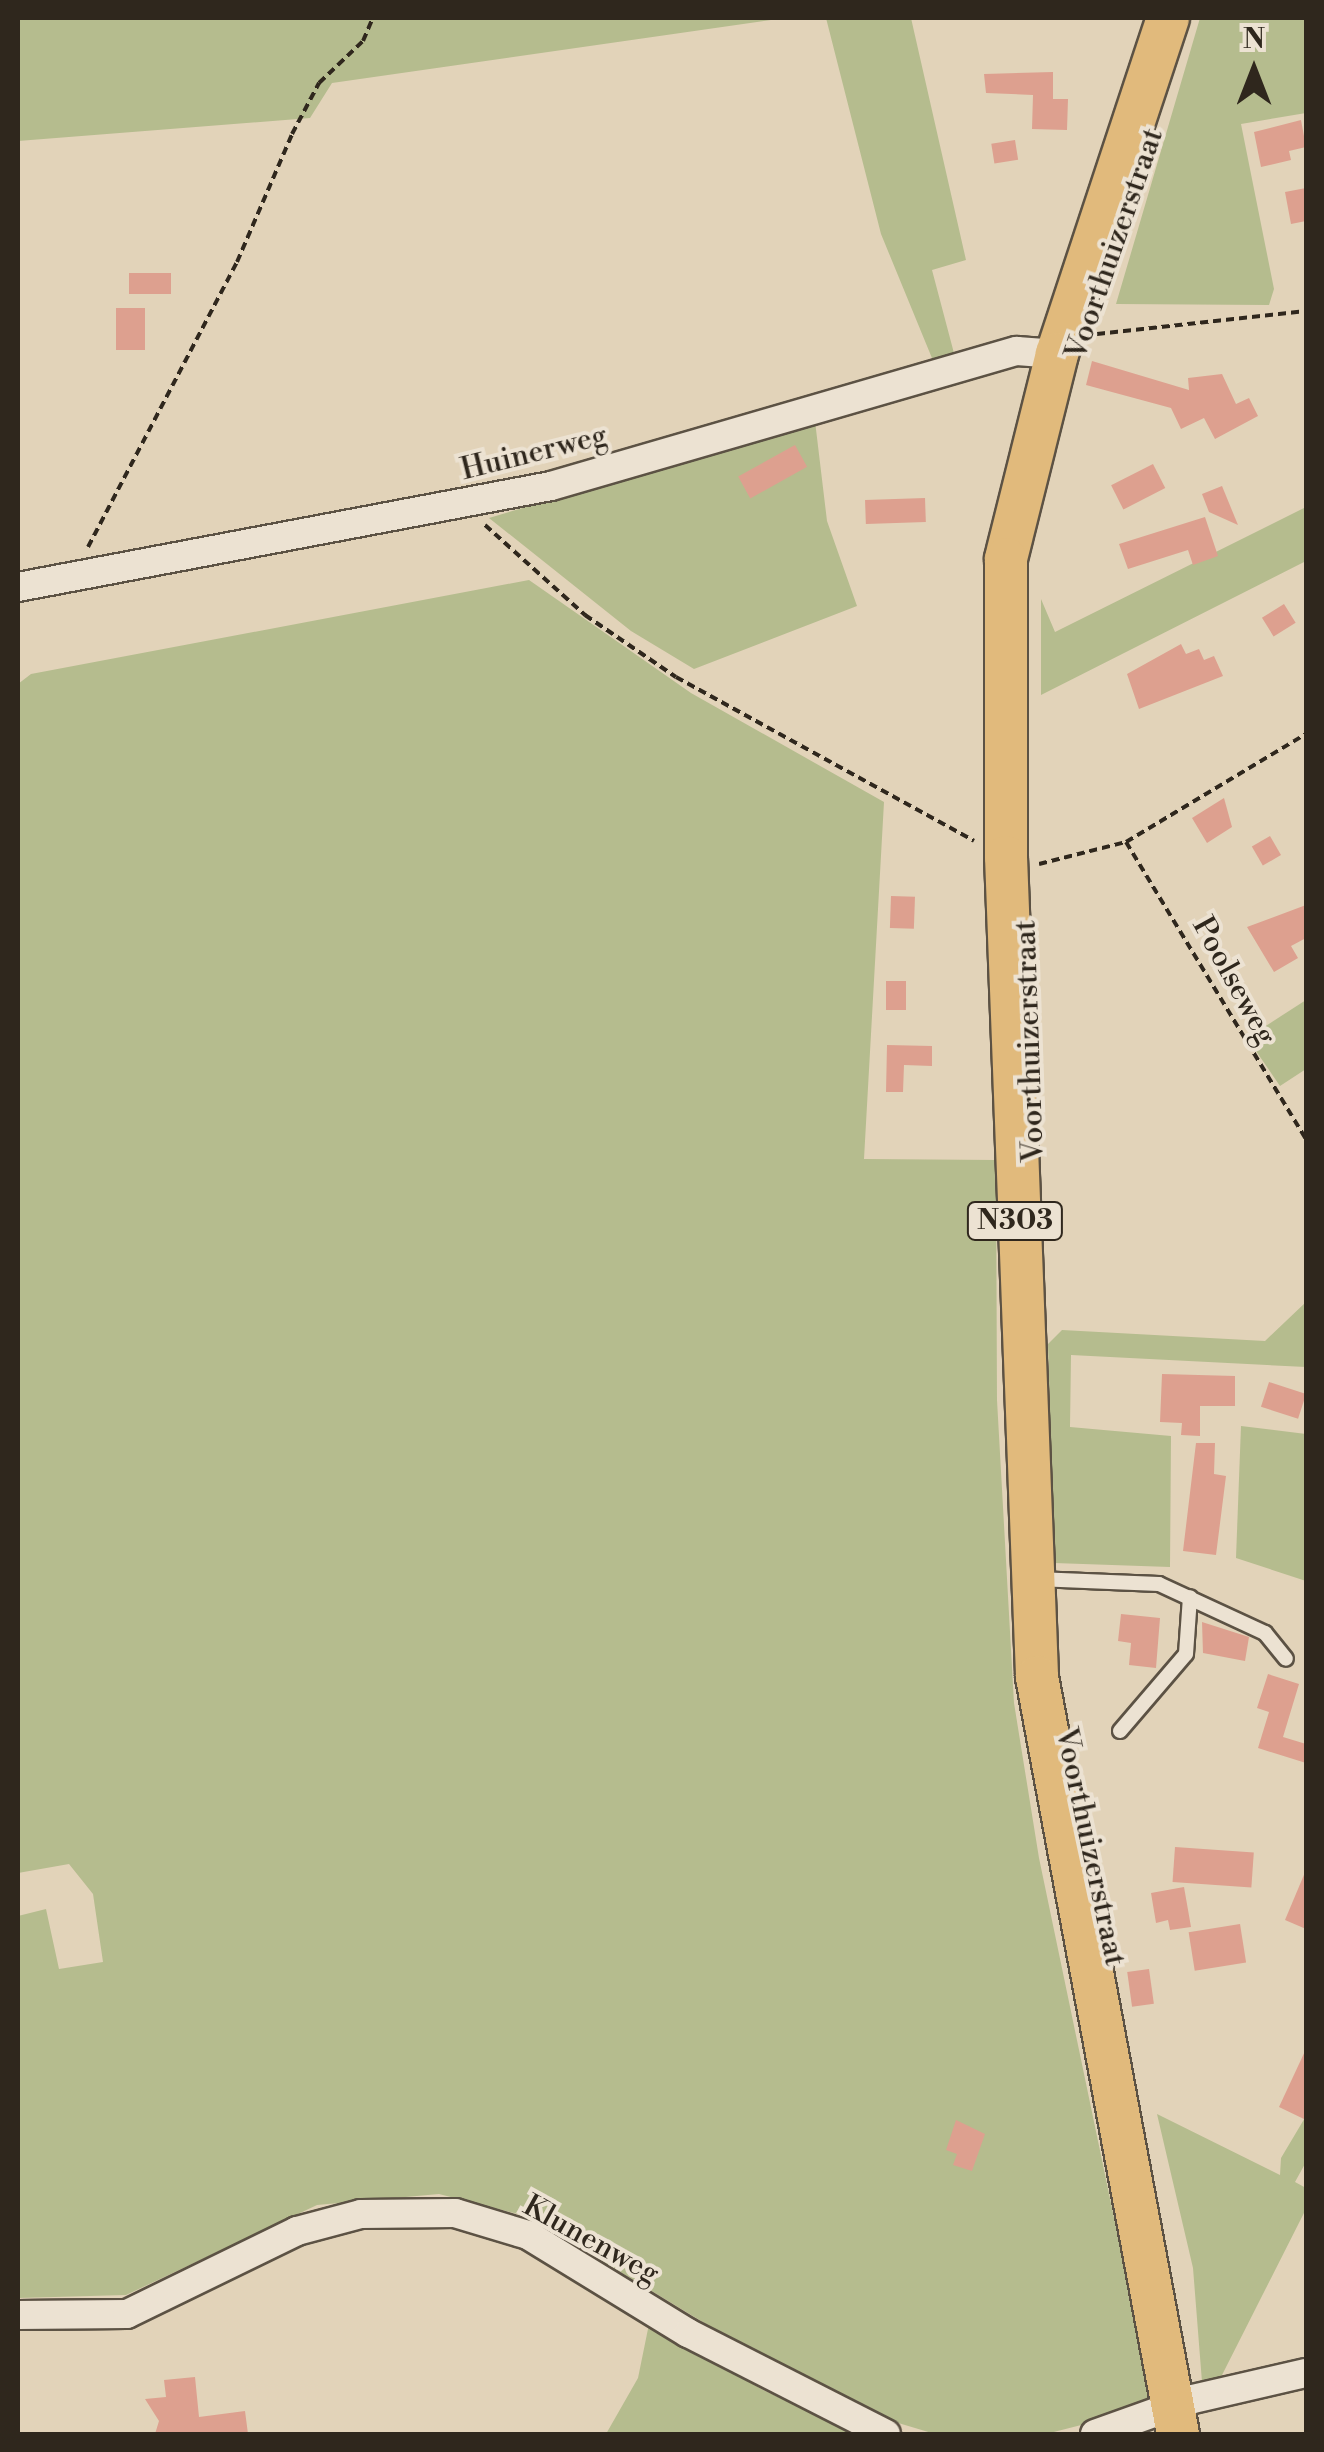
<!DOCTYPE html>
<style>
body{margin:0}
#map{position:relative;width:1324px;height:2452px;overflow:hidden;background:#e2d3b9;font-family:"Libre Bodoni",serif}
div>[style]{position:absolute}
.green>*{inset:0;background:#b5bc8e}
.building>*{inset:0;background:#dda08f;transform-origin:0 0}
.path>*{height:4px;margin-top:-2px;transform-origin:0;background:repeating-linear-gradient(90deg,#2f271d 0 8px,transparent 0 13px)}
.roads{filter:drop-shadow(2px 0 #5c5244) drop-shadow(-2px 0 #5c5244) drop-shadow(0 2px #5c5244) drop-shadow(0 -2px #5c5244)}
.service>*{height:14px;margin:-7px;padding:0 7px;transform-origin:7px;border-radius:7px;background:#ece2d2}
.minor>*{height:28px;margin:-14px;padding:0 14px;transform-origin:14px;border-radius:14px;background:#ece2d2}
.primary>*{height:42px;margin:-21px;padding:0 21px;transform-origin:21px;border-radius:21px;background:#e1ba7c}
span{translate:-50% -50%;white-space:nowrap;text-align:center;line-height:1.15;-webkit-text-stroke:8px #ece2d2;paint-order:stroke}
.shield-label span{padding:2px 8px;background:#ece2d2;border:2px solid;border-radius:8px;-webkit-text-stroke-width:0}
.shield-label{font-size:28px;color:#2f271d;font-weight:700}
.street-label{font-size:30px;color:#2f271d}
.frame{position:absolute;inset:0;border:20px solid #2f271d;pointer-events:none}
.north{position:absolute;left:1204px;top:20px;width:100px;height:100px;-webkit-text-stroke:8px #ece2d2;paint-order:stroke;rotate:0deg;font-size:28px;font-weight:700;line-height:40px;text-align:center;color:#2f271d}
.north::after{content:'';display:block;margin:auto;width:35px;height:45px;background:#2f271d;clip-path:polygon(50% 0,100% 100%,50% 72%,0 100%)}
</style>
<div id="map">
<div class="green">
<i style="clip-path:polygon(18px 18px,785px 18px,332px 83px,310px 118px,18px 141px)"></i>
<i style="clip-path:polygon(826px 18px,911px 18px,966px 260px,932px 270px,955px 357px,934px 363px,881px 234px)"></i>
<i style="clip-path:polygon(1200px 18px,1306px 18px,1306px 113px,1241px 124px,1274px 289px,1269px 305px,1116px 304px)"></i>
<i style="clip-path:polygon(815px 421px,827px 521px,857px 606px,694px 669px,631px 631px,489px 518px)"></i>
<i style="clip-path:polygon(1306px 507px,1306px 561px,1041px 695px,1041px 599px,1055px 632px)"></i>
<i style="clip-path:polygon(529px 580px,691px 693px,884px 802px,864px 1159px,996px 1160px,997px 1400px,1014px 1703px,1039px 1858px,1152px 2400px,1089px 2423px,1046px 2434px,935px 2434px,895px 2422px,775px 2366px,530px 2217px,439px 2194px,317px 2205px,126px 2295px,18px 2298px,18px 1916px,46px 1909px,59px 1969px,103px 1962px,93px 1894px,69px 1864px,18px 1873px,18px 684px,31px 674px)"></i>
<i style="clip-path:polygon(1306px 1000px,1306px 1069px,1280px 1086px,1247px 1038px)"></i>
<i style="clip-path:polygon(1306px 1302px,1306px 1367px,1071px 1355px,1070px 1427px,1171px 1436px,1170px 1567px,1054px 1563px,1048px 1344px,1062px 1330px,1265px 1341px)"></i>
<i style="clip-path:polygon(1241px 1426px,1306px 1434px,1306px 1581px,1236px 1558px)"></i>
<i style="clip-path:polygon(1157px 2114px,1280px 2175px,1281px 2158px,1306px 2116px,1306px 2162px,1295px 2182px,1306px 2188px,1306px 2209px,1220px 2379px,1202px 2382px,1193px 2268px)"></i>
<i style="clip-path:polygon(649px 2324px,763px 2390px,857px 2434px,606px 2434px,638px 2378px)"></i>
</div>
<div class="building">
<i style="clip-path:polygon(1053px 72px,1053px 99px,1068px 99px,1067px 130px,1032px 129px,1033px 95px,986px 93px,984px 74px)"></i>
<i style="clip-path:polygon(1301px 120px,1306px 147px,1289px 151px,1291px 160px,1261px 167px,1254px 132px)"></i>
<i style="left:1015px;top:140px;width:20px;height:24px;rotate:81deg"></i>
<i style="clip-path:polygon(1306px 188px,1306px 221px,1291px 224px,1285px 192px)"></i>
<i style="left:129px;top:273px;width:42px;height:21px"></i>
<i style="left:116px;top:308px;width:29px;height:42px"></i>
<i style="clip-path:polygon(1092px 361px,1189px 390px,1188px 378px,1222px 374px,1236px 404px,1249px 398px,1258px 416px,1215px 439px,1204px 418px,1181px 429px,1171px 408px,1086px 385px)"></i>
<i style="left:795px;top:445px;width:25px;height:65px;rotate:61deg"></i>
<i style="left:1153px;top:464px;width:27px;height:47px;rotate:63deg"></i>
<i style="clip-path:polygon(1222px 486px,1238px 525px,1209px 512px,1202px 494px)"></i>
<i style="left:925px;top:498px;width:24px;height:60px;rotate:88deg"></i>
<i style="clip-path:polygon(1205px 517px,1218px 556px,1193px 565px,1188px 550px,1128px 569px,1119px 544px)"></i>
<i style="left:1284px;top:604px;width:22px;height:26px;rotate:58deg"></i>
<i style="clip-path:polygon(1181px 644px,1186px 654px,1199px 649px,1204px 660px,1214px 656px,1223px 676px,1139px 709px,1127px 674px)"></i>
<i style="clip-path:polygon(1224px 798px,1232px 827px,1207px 843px,1192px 818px)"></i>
<i style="left:1270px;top:836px;width:22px;height:21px;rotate:60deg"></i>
<i style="left:891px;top:896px;width:24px;height:32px;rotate:2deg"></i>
<i style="clip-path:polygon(1306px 905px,1306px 938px,1291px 946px,1298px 958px,1274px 972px,1247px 927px)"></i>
<i style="left:906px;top:981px;width:29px;height:20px;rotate:90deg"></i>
<i style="clip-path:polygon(887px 1045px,932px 1046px,932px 1066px,904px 1065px,903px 1092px,886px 1092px)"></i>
<i style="clip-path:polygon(1162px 1374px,1235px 1376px,1235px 1406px,1200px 1406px,1200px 1436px,1181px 1435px,1182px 1423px,1160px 1422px)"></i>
<i style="left:1269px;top:1382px;width:39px;height:26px;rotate:18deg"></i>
<i style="clip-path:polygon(1196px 1443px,1215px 1443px,1214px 1474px,1226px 1476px,1216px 1555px,1183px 1551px)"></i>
<i style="clip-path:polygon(1121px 1614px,1160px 1618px,1156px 1668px,1129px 1665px,1131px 1643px,1118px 1641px)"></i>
<i style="clip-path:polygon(1202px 1622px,1249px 1637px,1245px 1661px,1203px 1653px)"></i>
<i style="clip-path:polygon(1268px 1674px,1299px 1684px,1283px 1737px,1306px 1744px,1306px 1763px,1258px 1748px,1269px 1712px,1257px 1708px)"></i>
<i style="left:1175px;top:1847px;width:79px;height:35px;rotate:4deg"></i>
<i style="clip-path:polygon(1306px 1870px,1306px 1929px,1285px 1920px)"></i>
<i style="clip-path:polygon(1184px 1887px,1191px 1927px,1170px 1930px,1168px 1920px,1156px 1923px,1151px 1893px)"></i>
<i style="left:1240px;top:1924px;width:39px;height:52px;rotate:81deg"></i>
<i style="left:1149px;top:1969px;width:35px;height:22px;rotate:82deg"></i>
<i style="clip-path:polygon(1306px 2049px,1306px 2120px,1279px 2107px)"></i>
<i style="clip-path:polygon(956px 2120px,985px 2134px,972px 2171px,953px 2165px,957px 2154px,946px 2150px)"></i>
<i style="clip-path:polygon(195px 2377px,199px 2417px,245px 2411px,248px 2434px,155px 2434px,159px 2421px,145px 2399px,166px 2397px,164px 2380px)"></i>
</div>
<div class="path">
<i style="left:1097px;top:334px;width:210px;rotate:-6.3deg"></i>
<i style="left:485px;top:525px;width:135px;rotate:42deg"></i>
<i style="left:585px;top:615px;width:110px;rotate:34.3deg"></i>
<i style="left:676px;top:677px;width:340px;rotate:28.8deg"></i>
<i style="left:88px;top:547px;width:322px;rotate:-62.4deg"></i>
<i style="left:237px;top:262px;width:139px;rotate:-66.7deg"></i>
<i style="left:292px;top:134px;width:58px;rotate:-62.1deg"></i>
<i style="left:319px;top:83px;width:61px;rotate:-43.7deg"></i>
<i style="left:363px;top:41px;width:25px;rotate:-67deg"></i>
<i style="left:1126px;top:842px;width:347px;rotate:58.8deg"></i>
<i style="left:1039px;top:864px;width:90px;rotate:-14.2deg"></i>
<i style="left:1126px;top:842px;width:210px;rotate:-31deg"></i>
</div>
<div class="roads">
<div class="service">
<i style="left:1036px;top:1579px;width:123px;rotate:2.3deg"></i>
<i style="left:1159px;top:1584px;width:117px;rotate:24.8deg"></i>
<i style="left:1265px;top:1633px;width:33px;rotate:51deg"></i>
<i style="left:1120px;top:1731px;width:101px;rotate:-49.4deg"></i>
<i style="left:1186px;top:1654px;width:57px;rotate:-86deg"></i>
</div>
<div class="minor">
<i style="left:18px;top:587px;width:542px;rotate:-10.73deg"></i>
<i style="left:551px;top:486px;width:485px;rotate:-16.2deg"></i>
<i style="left:1017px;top:351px;width:40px;rotate:4.3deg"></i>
<i style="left:18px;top:2315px;width:109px;rotate:-0.5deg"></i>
<i style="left:127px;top:2314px;width:189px;rotate:-26deg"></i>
<i style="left:297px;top:2231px;width:66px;rotate:-14.9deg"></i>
<i style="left:361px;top:2214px;width:94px;rotate:-0.6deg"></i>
<i style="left:455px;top:2213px;width:76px;rotate:16.8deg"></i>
<i style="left:528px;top:2235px;width:188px;rotate:31.5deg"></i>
<i style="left:688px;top:2333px;width:222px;rotate:27deg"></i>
<i style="left:1095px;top:2434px;width:104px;rotate:-19.7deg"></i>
<i style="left:1193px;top:2399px;width:116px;rotate:-13deg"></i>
</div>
<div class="primary">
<i style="left:1168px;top:18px;width:354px;rotate:108.3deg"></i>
<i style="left:1057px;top:354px;width:211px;rotate:104deg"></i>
<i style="left:1006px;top:559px;width:298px;rotate:90deg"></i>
<i style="left:1006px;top:857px;width:821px;rotate:87.83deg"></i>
<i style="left:1037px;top:1677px;width:770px;rotate:79.45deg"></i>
</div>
</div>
<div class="shield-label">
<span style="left:1015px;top:1221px">N303</span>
</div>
<div class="street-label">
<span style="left:1115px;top:244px;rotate:-71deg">Voorthuizerstraat</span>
<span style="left:534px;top:453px;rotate:-14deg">Huinerweg</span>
<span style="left:1234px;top:981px;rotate:61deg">Poolseweg</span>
<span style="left:1030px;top:1041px;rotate:-92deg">Voorthuizerstraat</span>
<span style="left:1090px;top:1847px;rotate:78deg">Voorthuizerstraat</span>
<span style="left:591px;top:2240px;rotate:29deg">Klunenweg</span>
</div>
<div class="frame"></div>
<div class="north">N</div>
</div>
